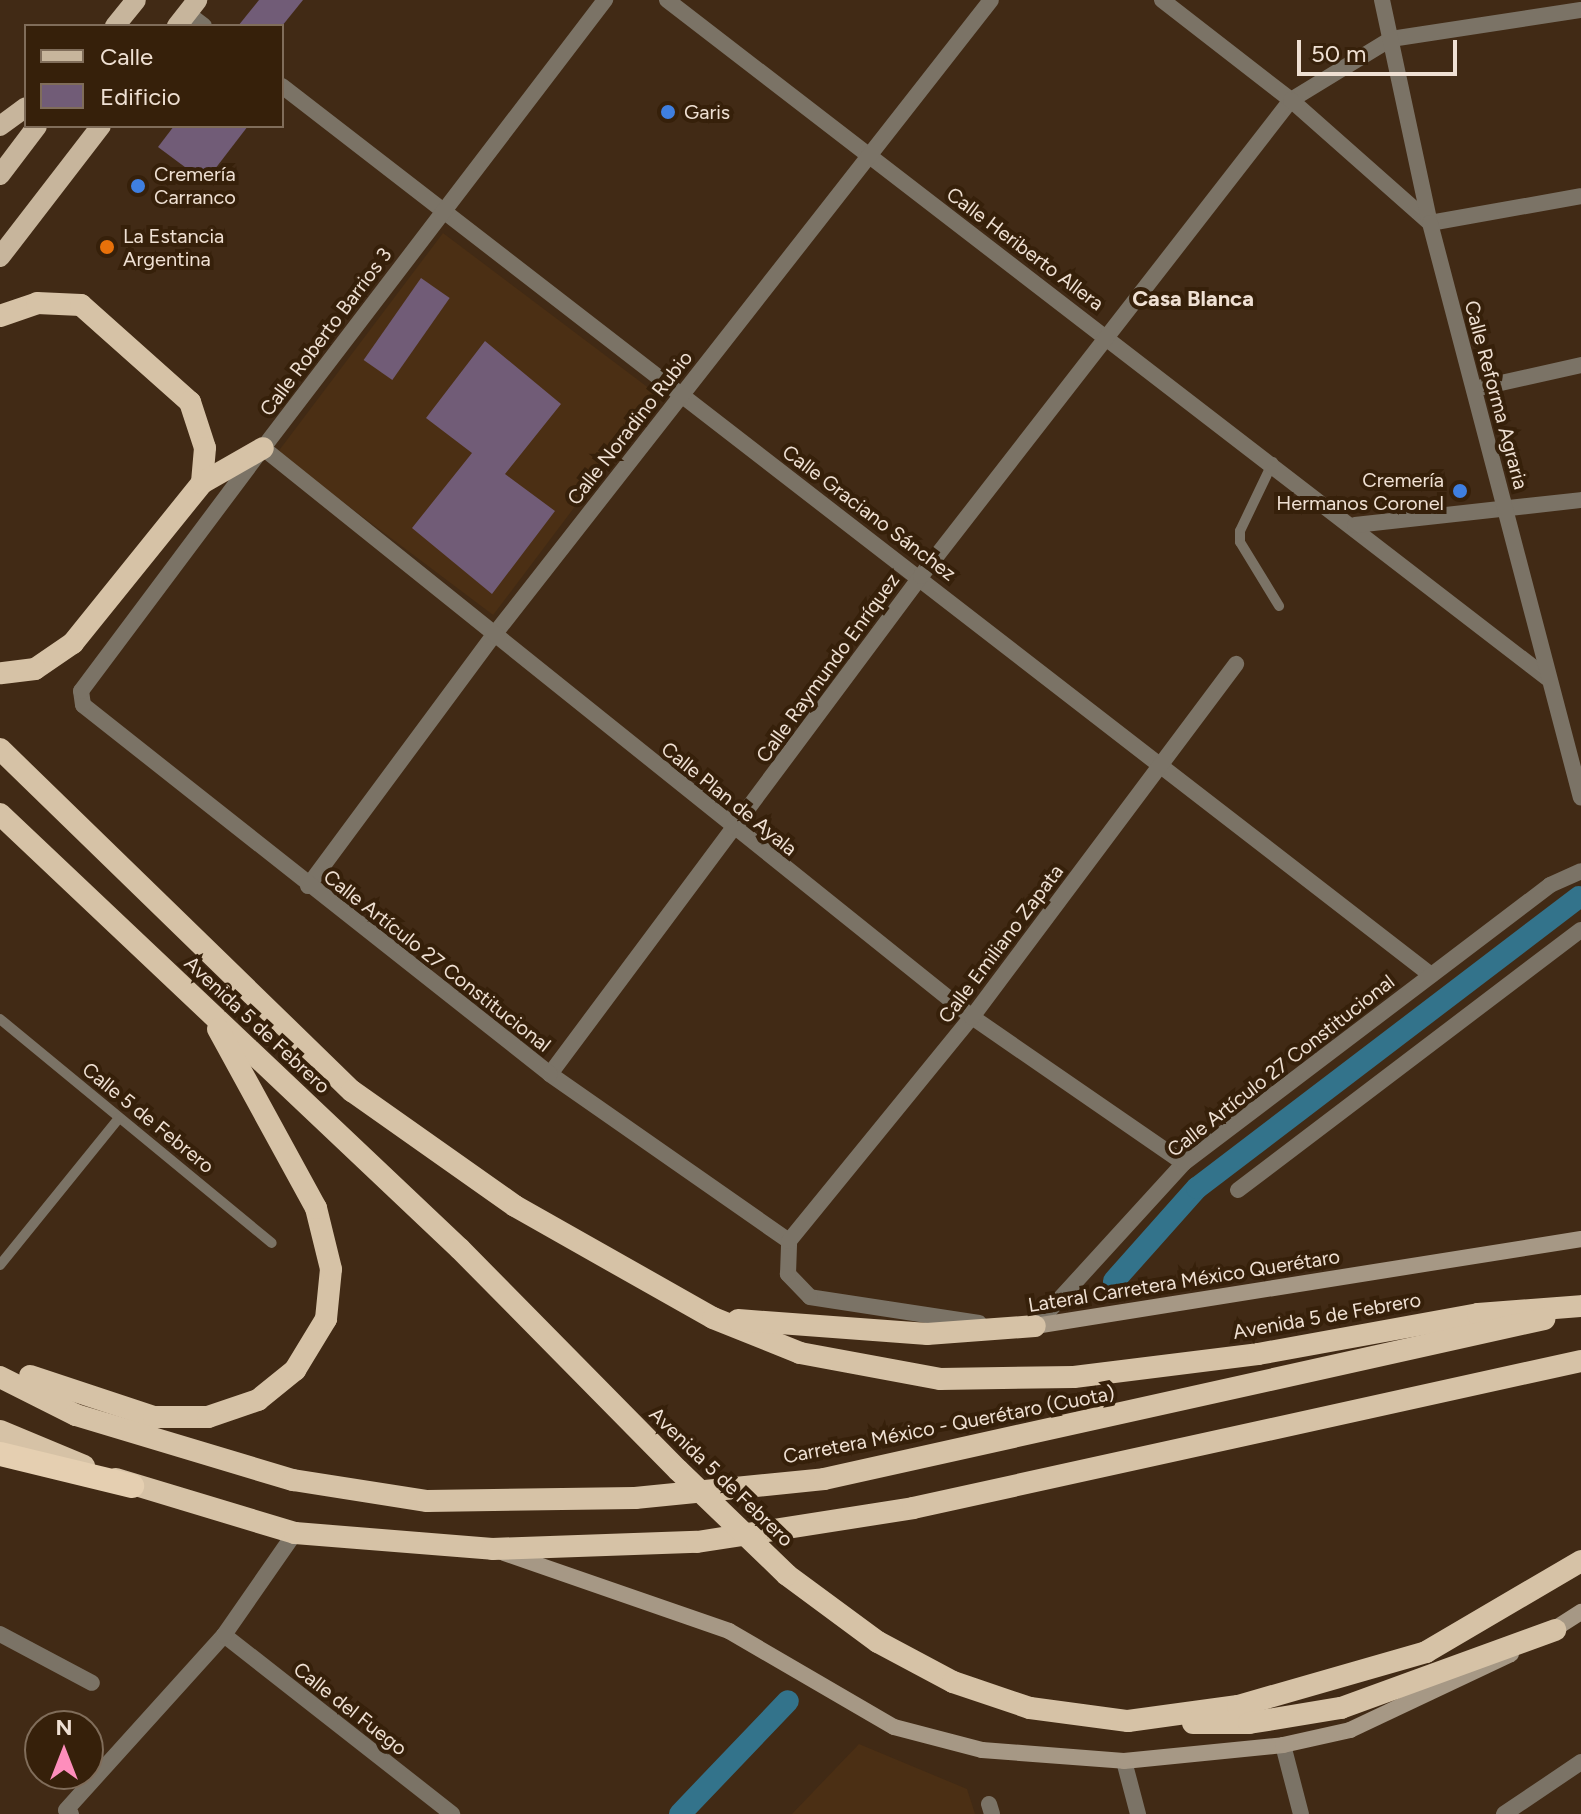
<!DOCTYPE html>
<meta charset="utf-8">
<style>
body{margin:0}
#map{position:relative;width:1581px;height:1814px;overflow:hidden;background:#412a15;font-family:Figtree,sans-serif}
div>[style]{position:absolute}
.built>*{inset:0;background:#4b2f14;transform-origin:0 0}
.canal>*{height:22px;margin:-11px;padding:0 11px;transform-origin:11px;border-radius:11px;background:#33738b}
.building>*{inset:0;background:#715c77;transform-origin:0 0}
.service>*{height:10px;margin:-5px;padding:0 5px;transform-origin:5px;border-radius:5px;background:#7b7366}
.minor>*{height:16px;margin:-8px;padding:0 8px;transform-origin:8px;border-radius:8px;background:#7b7366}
.tertiary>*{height:16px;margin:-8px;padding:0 8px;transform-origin:8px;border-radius:8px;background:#7b7366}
.secondary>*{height:16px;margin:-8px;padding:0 8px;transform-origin:8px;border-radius:8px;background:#a69885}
.primary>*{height:20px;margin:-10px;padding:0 10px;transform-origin:10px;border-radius:10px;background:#c7b59c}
.trunk>*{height:22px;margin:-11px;padding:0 11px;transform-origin:11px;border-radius:11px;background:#d6c2a6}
.motorway>*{height:24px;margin:-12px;padding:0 12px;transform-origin:12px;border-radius:12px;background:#e5cfb1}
.trunk-bridge>*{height:22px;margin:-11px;padding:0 11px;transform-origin:11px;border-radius:11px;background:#d6c2a6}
.dots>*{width:22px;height:22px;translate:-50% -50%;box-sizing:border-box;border:4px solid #36200a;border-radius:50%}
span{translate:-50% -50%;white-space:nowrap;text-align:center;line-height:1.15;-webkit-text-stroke:8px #36200a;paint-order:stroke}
.poi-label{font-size:20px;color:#efe0d3}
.left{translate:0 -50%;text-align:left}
.right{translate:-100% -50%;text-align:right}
.street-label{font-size:20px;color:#efe0d3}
.neighbourhood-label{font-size:22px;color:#efe0d3;font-weight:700}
.legend{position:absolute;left:24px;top:24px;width:260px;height:104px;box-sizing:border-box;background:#36200a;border:2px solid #806d5a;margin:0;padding:10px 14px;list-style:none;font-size:24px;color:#efe0d3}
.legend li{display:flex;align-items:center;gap:16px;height:40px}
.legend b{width:40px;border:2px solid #806d5a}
.north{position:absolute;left:24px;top:1710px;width:80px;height:80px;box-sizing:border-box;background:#36200a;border:2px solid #806d5a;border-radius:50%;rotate:0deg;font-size:22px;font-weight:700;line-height:32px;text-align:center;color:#efe0d3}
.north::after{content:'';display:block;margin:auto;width:28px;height:36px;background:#fe8ebc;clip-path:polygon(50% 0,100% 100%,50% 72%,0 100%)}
.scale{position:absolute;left:1297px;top:40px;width:160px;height:36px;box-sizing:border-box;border:4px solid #efe0d3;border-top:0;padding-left:10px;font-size:24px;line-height:28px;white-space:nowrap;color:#efe0d3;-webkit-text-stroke:6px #36200a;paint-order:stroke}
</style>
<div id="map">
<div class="built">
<i style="left:443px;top:233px;width:270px;height:275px;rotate:37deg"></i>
<i style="clip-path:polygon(859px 1744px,967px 1789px,975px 1814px,792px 1814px)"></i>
</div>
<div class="canal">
<i style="left:1114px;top:1281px;width:125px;rotate:-48.3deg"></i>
<i style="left:1197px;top:1188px;width:480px;rotate:-37.3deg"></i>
<i style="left:680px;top:1814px;width:156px;rotate:-46.3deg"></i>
</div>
<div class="building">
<i style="clip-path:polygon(259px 0,303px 0,282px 26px,238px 26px)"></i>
<i style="clip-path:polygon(174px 126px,248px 126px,205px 182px,158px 147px)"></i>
<i style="left:421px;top:278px;width:35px;height:100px;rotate:35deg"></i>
<i style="clip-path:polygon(485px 341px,561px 404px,505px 474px,555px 511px,492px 594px,412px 528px,472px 453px,426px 418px)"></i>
</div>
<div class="service">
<i style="left:1273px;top:462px;width:76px;rotate:115.6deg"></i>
<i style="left:1240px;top:531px;width:11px;rotate:90deg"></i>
<i style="left:1240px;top:542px;width:75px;rotate:58.6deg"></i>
<i style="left:0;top:1019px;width:352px;rotate:39.5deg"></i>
<i style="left:0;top:1265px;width:189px;rotate:-51deg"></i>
</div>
<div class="minor">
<i style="left:667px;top:0;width:1111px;rotate:37.61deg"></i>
<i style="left:187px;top:13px;width:21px;rotate:37deg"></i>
<i style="left:282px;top:86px;width:1453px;rotate:37.73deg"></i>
<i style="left:1430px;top:223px;width:153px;rotate:-10.1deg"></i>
<i style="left:1474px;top:389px;width:110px;rotate:-12.6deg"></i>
<i style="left:1355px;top:525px;width:227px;rotate:-6.3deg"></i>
<i style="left:308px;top:886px;width:317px;rotate:-53.5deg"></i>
<i style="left:497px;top:631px;width:801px;rotate:-51.94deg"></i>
<i style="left:550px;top:1074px;width:621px;rotate:-53.31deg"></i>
<i style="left:921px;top:576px;width:603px;rotate:-52.14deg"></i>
<i style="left:1291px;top:100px;width:117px;rotate:-31.4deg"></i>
<i style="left:1391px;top:39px;width:192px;rotate:-8.7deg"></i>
<i style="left:1238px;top:1190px;width:430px;rotate:-37.2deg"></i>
<i style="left:789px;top:1241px;width:292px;rotate:-145.1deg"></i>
<i style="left:550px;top:1074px;width:595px;rotate:-141.69deg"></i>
<i style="left:83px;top:705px;width:14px;rotate:-98deg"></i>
<i style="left:81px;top:691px;width:304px;rotate:-53.2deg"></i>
<i style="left:263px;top:448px;width:909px;rotate:38.75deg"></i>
<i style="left:972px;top:1017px;width:257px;rotate:34.6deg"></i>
<i style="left:979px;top:1323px;width:171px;rotate:-171.3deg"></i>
<i style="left:810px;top:1297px;width:32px;rotate:-134deg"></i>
<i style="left:788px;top:1274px;width:33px;rotate:-88deg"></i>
<i style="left:789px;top:1241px;width:289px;rotate:-50.8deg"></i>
<i style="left:972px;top:1017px;width:441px;rotate:-53.2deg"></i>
<i style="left:0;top:1634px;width:104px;rotate:28deg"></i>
<i style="left:224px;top:1635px;width:290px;rotate:38.1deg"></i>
<i style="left:1283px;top:1745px;width:71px;rotate:75.4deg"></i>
<i style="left:1124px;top:1761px;width:55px;rotate:75.2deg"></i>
<i style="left:989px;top:1804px;width:10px;rotate:73deg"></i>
<i style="left:71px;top:1814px;width:6px;rotate:-141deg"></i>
<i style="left:66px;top:1810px;width:236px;rotate:-47.9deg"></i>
<i style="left:224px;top:1635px;width:124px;rotate:-55.2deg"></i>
<i style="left:1504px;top:1814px;width:93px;rotate:-34deg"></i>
</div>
<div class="tertiary">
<i style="left:1162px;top:0;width:163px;rotate:37.8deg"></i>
<i style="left:1291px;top:100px;width:186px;rotate:41.5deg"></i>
<i style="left:1382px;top:0;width:228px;rotate:77.9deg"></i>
<i style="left:1430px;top:223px;width:594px;rotate:75.29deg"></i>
<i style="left:263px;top:448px;width:564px;rotate:-52.64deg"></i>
<i style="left:1035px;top:1326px;width:221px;rotate:-47.6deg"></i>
<i style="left:1184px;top:1163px;width:460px;rotate:-37.2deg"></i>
<i style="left:1550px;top:885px;width:34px;rotate:-24deg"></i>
</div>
<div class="secondary">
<i style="left:1035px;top:1326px;width:553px;rotate:-9.05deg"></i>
<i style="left:504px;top:1553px;width:238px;rotate:19.1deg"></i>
<i style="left:729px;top:1631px;width:191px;rotate:30.2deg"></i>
<i style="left:894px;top:1727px;width:91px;rotate:14.6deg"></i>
<i style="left:982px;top:1750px;width:142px;rotate:4.4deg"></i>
<i style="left:1124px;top:1761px;width:160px;rotate:-5.7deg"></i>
<i style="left:1283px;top:1745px;width:69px;rotate:-12.6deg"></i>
<i style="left:1350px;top:1730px;width:178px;rotate:-25.3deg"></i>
<i style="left:1545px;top:1635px;width:43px;rotate:-32.6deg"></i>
</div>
<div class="primary">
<i style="left:115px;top:26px;width:33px;rotate:-51deg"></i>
<i style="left:177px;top:26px;width:33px;rotate:-52deg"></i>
<i style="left:0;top:126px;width:32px;rotate:-36deg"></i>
<i style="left:0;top:175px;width:61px;rotate:-52.9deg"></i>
<i style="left:0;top:257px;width:165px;rotate:-52.4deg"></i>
</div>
<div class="trunk">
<i style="left:0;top:316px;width:39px;rotate:-19deg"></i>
<i style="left:37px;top:303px;width:44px;rotate:2.6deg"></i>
<i style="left:81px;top:305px;width:146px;rotate:41.7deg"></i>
<i style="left:190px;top:402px;width:48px;rotate:71.9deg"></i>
<i style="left:205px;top:448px;width:35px;rotate:95deg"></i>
<i style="left:202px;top:483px;width:206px;rotate:128.9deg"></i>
<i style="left:73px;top:643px;width:46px;rotate:145.6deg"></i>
<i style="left:35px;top:669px;width:35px;rotate:173deg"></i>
<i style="left:202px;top:483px;width:70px;rotate:-29.8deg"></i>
<i style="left:0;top:749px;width:491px;rotate:44.2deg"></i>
<i style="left:352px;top:1091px;width:199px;rotate:35.2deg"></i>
<i style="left:515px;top:1206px;width:227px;rotate:29.5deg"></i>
<i style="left:713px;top:1318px;width:94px;rotate:21.9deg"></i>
<i style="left:800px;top:1353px;width:142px;rotate:10.5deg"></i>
<i style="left:940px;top:1379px;width:134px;rotate:-0.9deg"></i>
<i style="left:1074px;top:1377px;width:185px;rotate:-7.1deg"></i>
<i style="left:1258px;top:1354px;width:224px;rotate:-10.3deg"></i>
<i style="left:1478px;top:1314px;width:103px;rotate:-4.4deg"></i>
<i style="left:0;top:814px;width:633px;rotate:43.4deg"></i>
<i style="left:460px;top:1249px;width:310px;rotate:45.4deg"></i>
<i style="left:738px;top:1320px;width:190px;rotate:4.2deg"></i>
<i style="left:927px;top:1334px;width:108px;rotate:-4.2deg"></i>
<i style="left:30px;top:1376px;width:131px;rotate:18.3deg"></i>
<i style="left:154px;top:1417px;width:54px"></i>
<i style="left:208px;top:1417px;width:53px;rotate:-18.8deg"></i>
<i style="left:258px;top:1400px;width:48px;rotate:-39deg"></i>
<i style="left:295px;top:1370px;width:60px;rotate:-58.7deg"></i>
<i style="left:326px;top:1319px;width:50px;rotate:-84.3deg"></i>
<i style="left:331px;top:1269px;width:63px;rotate:-103.8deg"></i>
<i style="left:316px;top:1208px;width:204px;rotate:-118.7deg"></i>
<i style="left:0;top:1377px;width:85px;rotate:26.6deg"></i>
<i style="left:76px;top:1415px;width:227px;rotate:16.7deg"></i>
<i style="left:293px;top:1480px;width:136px;rotate:8.9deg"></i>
<i style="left:427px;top:1501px;width:208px;rotate:-0.8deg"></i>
<i style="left:635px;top:1498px;width:190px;rotate:-5.7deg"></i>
<i style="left:824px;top:1479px;width:738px;rotate:-12.53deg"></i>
<i style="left:0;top:1431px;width:91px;rotate:22.6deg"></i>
<i style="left:116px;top:1479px;width:187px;rotate:16.8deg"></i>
<i style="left:295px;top:1533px;width:198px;rotate:4.6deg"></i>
<i style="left:492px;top:1549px;width:205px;rotate:-2deg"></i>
<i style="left:697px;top:1542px;width:219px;rotate:-8.9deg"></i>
<i style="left:913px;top:1508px;width:684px;rotate:-12.41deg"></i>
<i style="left:787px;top:1575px;width:113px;rotate:36.4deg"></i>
<i style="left:878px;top:1642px;width:85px;rotate:28.1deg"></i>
<i style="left:953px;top:1682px;width:81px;rotate:18.7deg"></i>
<i style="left:1030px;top:1708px;width:99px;rotate:7.6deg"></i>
<i style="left:1128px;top:1721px;width:111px;rotate:-7.8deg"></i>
<i style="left:1238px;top:1706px;width:196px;rotate:-16deg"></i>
<i style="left:1426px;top:1652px;width:180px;rotate:-30.4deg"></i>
<i style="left:1193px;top:1723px;width:56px"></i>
<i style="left:1249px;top:1723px;width:93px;rotate:-9.3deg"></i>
<i style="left:1341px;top:1708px;width:228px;rotate:-20deg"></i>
</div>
<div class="motorway">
<i style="left:0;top:1454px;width:136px;rotate:13.6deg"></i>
</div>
<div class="trunk-bridge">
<i style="left:678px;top:1470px;width:151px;rotate:43.9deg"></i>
</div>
<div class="dots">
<i style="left:668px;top:112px;background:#3f7fe0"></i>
<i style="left:138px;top:186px;background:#3f7fe0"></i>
<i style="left:107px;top:247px;background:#e8710a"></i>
<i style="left:1460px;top:491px;background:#3f7fe0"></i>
</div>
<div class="poi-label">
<span class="left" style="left:684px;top:112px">Garis</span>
<span class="left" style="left:154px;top:186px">Cremería<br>Carranco</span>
<span class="left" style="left:123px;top:248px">La Estancia<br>Argentina</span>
<span class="right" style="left:1444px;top:492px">Cremería<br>Hermanos Coronel</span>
</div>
<div class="street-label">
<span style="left:1025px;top:249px;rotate:37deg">Calle Heriberto Allera</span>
<span style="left:326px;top:332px;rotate:-53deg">Calle Roberto Barrios 3</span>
<span style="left:1496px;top:395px;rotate:75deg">Calle Reforma Agraria</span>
<span style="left:630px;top:428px;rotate:-52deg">Calle Noradino Rubio</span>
<span style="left:869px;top:513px;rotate:37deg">Calle Graciano Sánchez</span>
<span style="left:828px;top:668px;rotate:-54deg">Calle Raymundo Enríquez</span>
<span style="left:729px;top:799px;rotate:39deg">Calle Plan de Ayala</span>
<span style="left:1001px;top:944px;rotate:-53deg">Calle Emiliano Zapata</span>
<span style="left:437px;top:961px;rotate:38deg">Calle Artículo 27 Constitucional</span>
<span style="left:257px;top:1025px;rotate:43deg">Avenida 5 de Febrero</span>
<span style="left:1281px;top:1066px;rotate:-38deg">Calle Artículo 27 Constitucional</span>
<span style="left:148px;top:1118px;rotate:39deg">Calle 5 de Febrero</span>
<span style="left:1184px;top:1281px;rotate:-9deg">Lateral Carretera México Querétaro</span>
<span style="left:1327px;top:1316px;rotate:-10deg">Avenida 5 de Febrero</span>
<span style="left:949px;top:1425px;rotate:-11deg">Carretera México - Querétaro (Cuota)</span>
<span style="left:721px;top:1477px;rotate:44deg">Avenida 5 de Febrero</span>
<span style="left:350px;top:1709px;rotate:38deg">Calle del Fuego</span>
</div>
<div class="neighbourhood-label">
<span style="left:1193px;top:299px">Casa Blanca</span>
</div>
<ul class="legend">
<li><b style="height:10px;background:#c7b59c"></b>Calle</li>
<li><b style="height:22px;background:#715c77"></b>Edificio</li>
</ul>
<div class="north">N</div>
<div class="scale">50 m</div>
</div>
